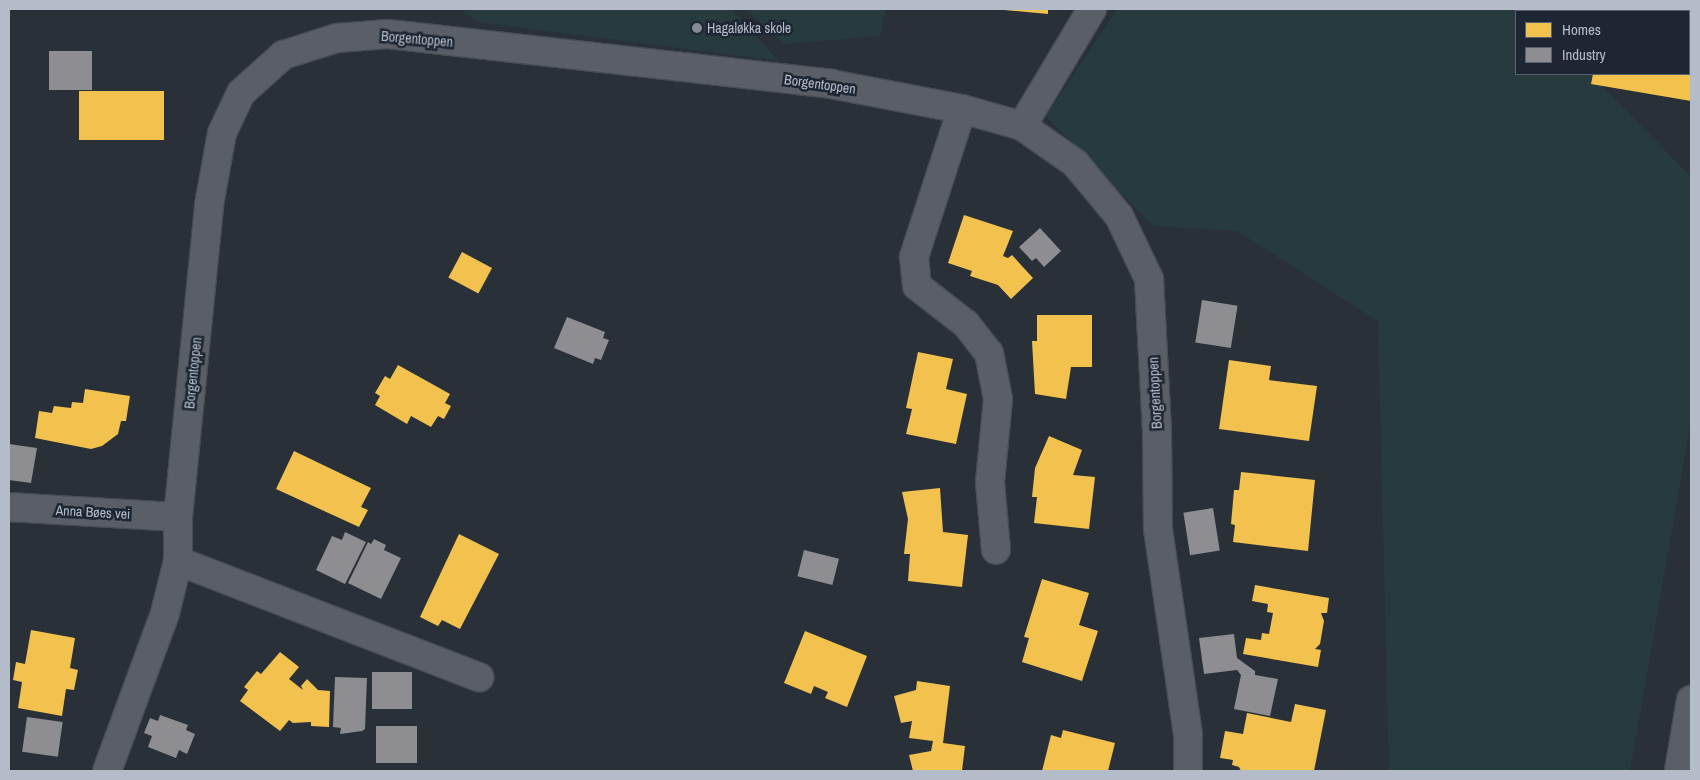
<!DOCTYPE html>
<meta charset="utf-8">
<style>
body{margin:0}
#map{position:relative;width:1700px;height:780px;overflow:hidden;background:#2a3038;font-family:"Archivo Narrow",sans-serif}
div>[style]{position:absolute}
.green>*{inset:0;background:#273a3e}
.homes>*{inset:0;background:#f2c14e;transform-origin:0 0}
.industry>*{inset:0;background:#8d8d92;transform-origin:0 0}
.roads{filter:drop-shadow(1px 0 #484c53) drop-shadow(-1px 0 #484c53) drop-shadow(0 1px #484c53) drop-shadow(0 -1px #484c53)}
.minor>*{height:28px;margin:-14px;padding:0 14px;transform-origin:14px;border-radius:14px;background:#5a5e66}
.dots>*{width:14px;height:14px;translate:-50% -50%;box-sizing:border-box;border:2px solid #1d2633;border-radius:50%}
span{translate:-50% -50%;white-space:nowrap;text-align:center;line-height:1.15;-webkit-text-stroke:5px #1d2633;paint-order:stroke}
.poi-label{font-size:14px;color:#b4bcc9}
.left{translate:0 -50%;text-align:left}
.street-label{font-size:14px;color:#b4bcc9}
.frame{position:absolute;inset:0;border:10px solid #b4bcc9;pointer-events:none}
.legend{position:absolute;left:1515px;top:10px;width:175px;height:65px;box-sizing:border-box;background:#1d2633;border:1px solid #59626f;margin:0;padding:6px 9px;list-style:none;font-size:15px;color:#b4bcc9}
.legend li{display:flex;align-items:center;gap:10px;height:25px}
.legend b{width:25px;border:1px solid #59626f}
</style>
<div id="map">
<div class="green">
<i style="clip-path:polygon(459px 9px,732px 9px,779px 61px,478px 22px)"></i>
<i style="clip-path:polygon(745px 9px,886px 9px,880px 36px,784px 44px)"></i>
<i style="clip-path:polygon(1117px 9px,1539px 9px,1541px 11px,1516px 11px,1516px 74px,1591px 74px,1691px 177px,1691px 420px,1630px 771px,1389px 771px,1378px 321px,1237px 231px,1153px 226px,1046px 116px)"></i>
</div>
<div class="homes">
<i style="clip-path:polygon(993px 9px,1048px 9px,1048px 14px)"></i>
<i style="clip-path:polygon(1637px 9px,1636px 11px,1577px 10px,1577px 9px)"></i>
<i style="clip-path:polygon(1689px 33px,1691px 101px,1591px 84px,1593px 74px,1689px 74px)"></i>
<i style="left:79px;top:91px;width:85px;height:49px"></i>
<i style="clip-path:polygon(964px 215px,1013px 231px,1003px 256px,1008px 258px,1012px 255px,1033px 278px,1011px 299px,998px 285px,970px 276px,972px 271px,948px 263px)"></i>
<i style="left:462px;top:252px;width:34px;height:29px;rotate:28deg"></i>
<i style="clip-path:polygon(1037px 315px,1092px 315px,1092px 367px,1071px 367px,1066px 399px,1035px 394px,1032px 341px,1037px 341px)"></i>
<i style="clip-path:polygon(918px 352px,953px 359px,946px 389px,967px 394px,956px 444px,906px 434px,912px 409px,906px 408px)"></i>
<i style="clip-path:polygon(1229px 360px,1271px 366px,1269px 380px,1317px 386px,1309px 441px,1219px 429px)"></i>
<i style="clip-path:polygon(398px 365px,450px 394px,445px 403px,451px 406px,444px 419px,438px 416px,431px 427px,411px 416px,407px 424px,375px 405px,380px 396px,375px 393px,385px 376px,390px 379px)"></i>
<i style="clip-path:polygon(85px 389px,130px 396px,126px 421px,121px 421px,118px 434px,102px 446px,91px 449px,35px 438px,39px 411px,52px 413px,54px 406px,71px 408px,72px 402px,83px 403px)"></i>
<i style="clip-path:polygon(1049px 436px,1082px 450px,1073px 475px,1095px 477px,1089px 529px,1034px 523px,1037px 497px,1032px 497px,1035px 468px)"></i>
<i style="clip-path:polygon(294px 451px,371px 488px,361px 507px,368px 510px,359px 527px,276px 489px)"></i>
<i style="clip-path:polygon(1241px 472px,1315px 480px,1308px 551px,1233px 542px,1235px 525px,1231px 524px,1234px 490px,1239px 490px)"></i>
<i style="clip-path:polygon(940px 488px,943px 532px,968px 535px,962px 587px,908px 581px,910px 554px,904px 554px,908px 519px,902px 492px)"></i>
<i style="clip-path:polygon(459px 534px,499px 554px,460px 629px,442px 620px,438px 626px,420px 617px)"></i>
<i style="clip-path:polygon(1042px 579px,1089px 593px,1079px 625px,1098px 631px,1082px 681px,1022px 662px,1029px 638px,1024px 637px)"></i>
<i style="clip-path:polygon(1255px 585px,1329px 598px,1327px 613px,1321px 613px,1324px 621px,1320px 644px,1315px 649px,1321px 650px,1318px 667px,1243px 654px,1246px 638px,1261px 640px,1262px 633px,1269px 634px,1273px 613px,1267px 612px,1268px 604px,1252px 601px)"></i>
<i style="clip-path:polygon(31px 630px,75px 638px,70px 668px,78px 670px,74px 690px,66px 689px,62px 716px,18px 708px,22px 682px,13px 680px,16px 662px,25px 664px)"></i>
<i style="clip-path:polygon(805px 631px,867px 656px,847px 707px,825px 698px,828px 692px,814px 686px,811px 694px,784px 683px)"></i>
<i style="clip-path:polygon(280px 652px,299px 667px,289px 679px,303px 690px,301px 686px,307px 679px,318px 690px,330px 691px,329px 727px,311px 726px,311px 722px,293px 723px,289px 720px,280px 731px,240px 701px,248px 690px,244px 687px,257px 671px,261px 674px)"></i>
<i style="clip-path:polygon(917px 681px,950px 686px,943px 743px,965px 746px,962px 771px,913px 771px,909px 755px,931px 751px,933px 741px,909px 738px,912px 721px,901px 723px,894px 696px,916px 690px)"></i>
<i style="clip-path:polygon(1295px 704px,1326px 710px,1314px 771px,1241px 771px,1239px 767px,1232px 765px,1233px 760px,1220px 758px,1225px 731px,1243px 734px,1247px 713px,1291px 722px)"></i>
<i style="clip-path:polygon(1063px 730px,1115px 743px,1108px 771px,1042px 771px,1051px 735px,1061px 738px)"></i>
</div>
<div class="industry">
<i style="left:49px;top:51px;width:43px;height:39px"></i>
<i style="clip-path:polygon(1040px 228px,1061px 251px,1044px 267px,1036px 258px,1032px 261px,1019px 247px)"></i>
<i style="left:1202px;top:300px;width:36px;height:43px;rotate:9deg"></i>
<i style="clip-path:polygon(567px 317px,605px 332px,603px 338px,609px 340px,601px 360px,595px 358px,593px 364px,554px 348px)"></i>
<i style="clip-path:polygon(9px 444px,37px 448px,31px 483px,9px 480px)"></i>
<i style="left:1213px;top:508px;width:43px;height:30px;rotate:81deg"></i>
<i style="clip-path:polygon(345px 532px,366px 542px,345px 584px,316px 570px,332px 536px,342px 540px)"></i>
<i style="clip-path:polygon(374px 539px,386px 545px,384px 550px,401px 558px,381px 599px,348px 583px,368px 542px,371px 544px)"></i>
<i style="left:804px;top:550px;width:36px;height:27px;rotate:14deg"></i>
<i style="clip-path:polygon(1234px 634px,1237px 658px,1255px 671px,1255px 675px,1278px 679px,1270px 716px,1234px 709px,1241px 675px,1237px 670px,1204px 674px,1199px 638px)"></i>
<i style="left:372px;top:672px;width:40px;height:37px"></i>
<i style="clip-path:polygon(335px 677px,367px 678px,365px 729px,362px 731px,340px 734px,341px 728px,333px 727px)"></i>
<i style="clip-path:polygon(160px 715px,188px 725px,186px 730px,195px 734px,187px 754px,179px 750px,176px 758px,148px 747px,152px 736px,144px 733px,150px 718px,158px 721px)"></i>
<i style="left:27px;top:717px;width:36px;height:35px;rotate:8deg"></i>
<i style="left:376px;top:726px;width:41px;height:37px"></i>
</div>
<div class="roads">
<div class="minor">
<i style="left:962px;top:109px;width:156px;rotate:108deg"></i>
<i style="left:914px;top:257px;width:29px;rotate:84deg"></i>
<i style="left:917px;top:286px;width:62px;rotate:37.8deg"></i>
<i style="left:966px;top:324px;width:37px;rotate:52deg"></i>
<i style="left:989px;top:353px;width:47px;rotate:78.9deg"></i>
<i style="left:998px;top:399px;width:83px;rotate:95.5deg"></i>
<i style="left:990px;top:482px;width:68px;rotate:85deg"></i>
<i style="left:1022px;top:126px;width:136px;rotate:-59.1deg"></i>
<i style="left:9px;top:507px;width:169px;rotate:3.4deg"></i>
<i style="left:178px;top:561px;width:323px;rotate:21.1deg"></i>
<i style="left:107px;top:771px;width:168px;rotate:-69.8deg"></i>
<i style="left:165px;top:613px;width:54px;rotate:-76deg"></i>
<i style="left:178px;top:561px;width:44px;rotate:-90deg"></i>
<i style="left:178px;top:517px;width:314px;rotate:-84.3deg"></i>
<i style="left:209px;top:205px;width:73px;rotate:-79.8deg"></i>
<i style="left:222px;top:133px;width:44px;rotate:-64.6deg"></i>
<i style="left:241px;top:93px;width:57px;rotate:-42.1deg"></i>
<i style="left:283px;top:55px;width:57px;rotate:-17.5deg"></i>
<i style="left:337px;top:38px;width:51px;rotate:-4.5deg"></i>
<i style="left:388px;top:34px;width:446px;rotate:6.4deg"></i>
<i style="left:831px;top:84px;width:133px;rotate:10.8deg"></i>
<i style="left:962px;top:109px;width:62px;rotate:15.8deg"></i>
<i style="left:1022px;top:126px;width:65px;rotate:34.9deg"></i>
<i style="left:1075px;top:163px;width:69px;rotate:50.3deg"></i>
<i style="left:1119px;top:216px;width:70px;rotate:64.5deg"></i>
<i style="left:1149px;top:279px;width:155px;rotate:87deg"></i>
<i style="left:1157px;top:434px;width:95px;rotate:89.4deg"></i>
<i style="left:1158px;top:529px;width:207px;rotate:81.7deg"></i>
<i style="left:1188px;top:734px;width:37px;rotate:90deg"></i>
<i style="left:1679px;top:771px;width:72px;rotate:-80.4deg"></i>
</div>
</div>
<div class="dots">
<i style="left:697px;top:28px;background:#848b96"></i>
</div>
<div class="poi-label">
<span class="left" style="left:707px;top:28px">Hagaløkka skole</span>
</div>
<div class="street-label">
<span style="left:417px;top:39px;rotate:5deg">Borgentoppen</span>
<span style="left:820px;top:84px;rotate:8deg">Borgentoppen</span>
<span style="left:193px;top:373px;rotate:-84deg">Borgentoppen</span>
<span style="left:1155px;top:393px;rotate:-93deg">Borgentoppen</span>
<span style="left:93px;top:512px;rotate:3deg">Anna Bøes vei</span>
</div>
<div class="frame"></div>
<ul class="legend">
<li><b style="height:14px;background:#f2c14e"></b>Homes</li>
<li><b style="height:14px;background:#8d8d92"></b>Industry</li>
</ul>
</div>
